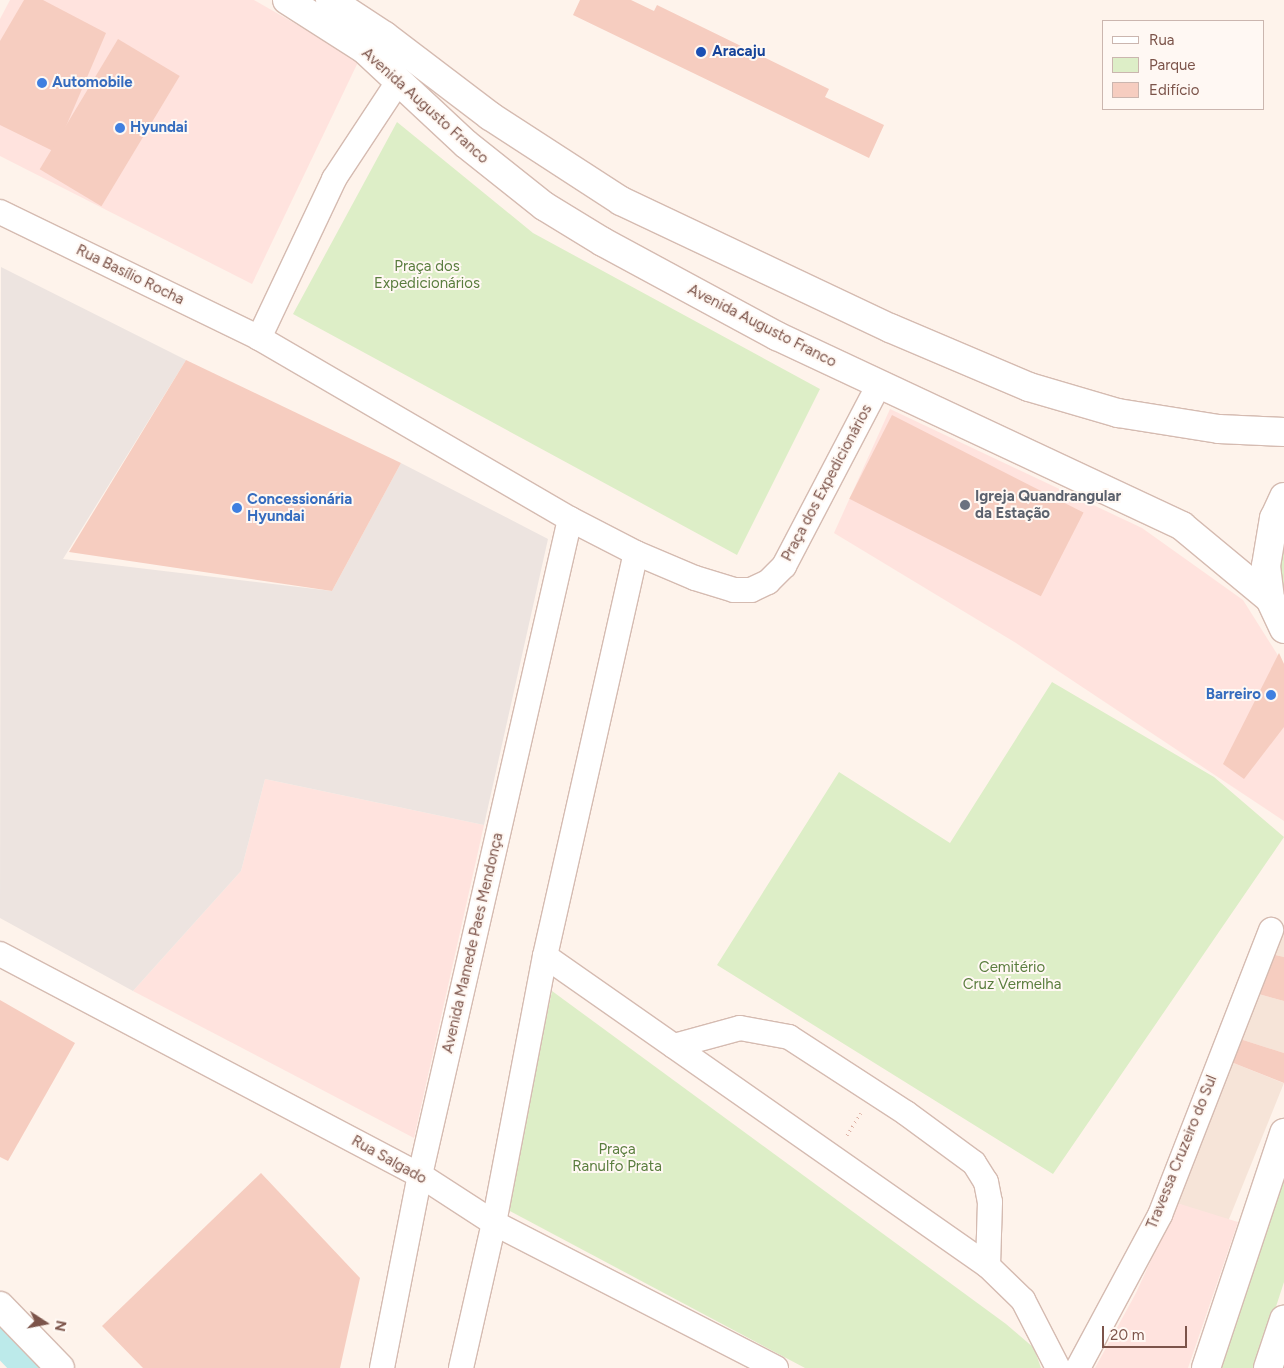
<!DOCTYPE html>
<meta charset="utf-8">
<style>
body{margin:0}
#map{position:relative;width:1284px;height:1368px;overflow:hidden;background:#fef3eb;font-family:Figtree,sans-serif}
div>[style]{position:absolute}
.residential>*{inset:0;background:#f6e4d8;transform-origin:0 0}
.commercial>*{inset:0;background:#ffe3de}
.industrial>*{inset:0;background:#ede4e0}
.green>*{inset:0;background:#ddeec7}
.canal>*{height:30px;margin:-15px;padding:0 15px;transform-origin:15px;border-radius:15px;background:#bceaea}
.building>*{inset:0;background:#f6cdc0;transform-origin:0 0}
.path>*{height:3px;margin-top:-1.5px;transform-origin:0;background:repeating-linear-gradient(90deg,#dcafa2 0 1px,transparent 0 5px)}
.roads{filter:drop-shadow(1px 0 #d5bbb1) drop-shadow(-1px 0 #d5bbb1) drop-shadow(0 1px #d5bbb1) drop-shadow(0 -1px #d5bbb1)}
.minor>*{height:24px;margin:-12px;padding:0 12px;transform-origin:12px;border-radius:12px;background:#fff}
.secondary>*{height:28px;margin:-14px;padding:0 14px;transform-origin:14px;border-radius:14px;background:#fff}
.dots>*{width:14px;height:14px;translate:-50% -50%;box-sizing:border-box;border:2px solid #fff8f3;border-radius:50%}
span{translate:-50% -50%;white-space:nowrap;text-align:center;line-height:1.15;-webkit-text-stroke:4px #fff8f3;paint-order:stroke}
.transit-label{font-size:15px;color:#164399;font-weight:700}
.left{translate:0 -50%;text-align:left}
.shop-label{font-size:15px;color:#366cbe;font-weight:700}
.right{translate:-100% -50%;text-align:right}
.street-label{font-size:15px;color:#7c544a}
.park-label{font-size:15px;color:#5a7d3e}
.worship-label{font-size:15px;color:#5b616d;font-weight:700}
.legend{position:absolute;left:1102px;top:20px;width:162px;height:90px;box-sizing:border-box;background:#fff8f3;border:1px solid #cbb6af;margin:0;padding:6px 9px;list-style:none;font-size:15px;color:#7c544a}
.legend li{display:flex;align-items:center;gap:10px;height:25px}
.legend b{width:25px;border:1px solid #cbb6af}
.north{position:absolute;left:20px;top:1298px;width:50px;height:50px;-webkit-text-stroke:4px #fff8f3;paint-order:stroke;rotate:101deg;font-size:14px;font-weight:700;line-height:20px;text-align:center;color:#7c544a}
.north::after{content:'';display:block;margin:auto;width:18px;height:22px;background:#7c544a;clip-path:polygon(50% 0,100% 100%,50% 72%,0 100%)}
.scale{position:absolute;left:1102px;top:1326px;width:85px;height:22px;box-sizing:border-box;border:2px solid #7c544a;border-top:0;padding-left:6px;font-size:15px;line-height:18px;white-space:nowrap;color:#7c544a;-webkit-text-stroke:4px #fff8f3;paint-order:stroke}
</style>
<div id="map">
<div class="residential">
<i style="clip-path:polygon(1284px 927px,1284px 957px,1271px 954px)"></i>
<i style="clip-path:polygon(1255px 993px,1284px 1001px,1284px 1053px,1240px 1039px)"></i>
<i style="left:1231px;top:1062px;width:57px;height:151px;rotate:22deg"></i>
</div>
<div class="commercial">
<i style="clip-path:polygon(10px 0,254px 0,359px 60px,252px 284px,0 156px,0 19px)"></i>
<i style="clip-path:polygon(890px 409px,1142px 528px,1243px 600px,1284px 665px,1284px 821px,1016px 643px,834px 533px)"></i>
<i style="clip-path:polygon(265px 779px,484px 825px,414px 1138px,133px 991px,241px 871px)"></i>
<i style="clip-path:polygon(1177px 1203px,1238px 1222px,1188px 1368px,1095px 1368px,1136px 1293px)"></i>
</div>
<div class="industrial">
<i style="clip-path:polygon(1px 267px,186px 360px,63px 559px,332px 591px,401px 463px,548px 539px,484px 825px,265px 779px,241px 871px,133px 991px,0 918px)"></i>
</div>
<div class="green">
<i style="clip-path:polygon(397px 122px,533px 233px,820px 389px,737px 555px,293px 314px)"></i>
<i style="clip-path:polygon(1284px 533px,1284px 606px,1278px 580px)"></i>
<i style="clip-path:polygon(1052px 682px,1214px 777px,1284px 837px,1053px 1174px,717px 965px,839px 772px,950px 843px)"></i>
<i style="clip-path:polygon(552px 991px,1006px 1324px,1034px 1348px,1041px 1368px,805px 1368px,506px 1209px)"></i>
<i style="clip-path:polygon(1284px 1169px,1284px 1282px,1256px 1368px,1215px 1368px)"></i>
</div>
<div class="canal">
<i style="left:0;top:1339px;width:40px;rotate:46deg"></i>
</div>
<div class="building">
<i style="clip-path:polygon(24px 0,43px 0,106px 33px,55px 152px,0 125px,0 41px)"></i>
<i style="clip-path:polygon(580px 0,631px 0,654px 11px,657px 5px,829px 89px,825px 97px,884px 125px,869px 158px,573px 15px)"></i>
<i style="left:118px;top:39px;width:72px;height:152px;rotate:31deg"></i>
<i style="clip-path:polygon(186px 360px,401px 463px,332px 591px,69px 552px)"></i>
<i style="left:892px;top:415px;width:215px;height:94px;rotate:27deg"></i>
<i style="clip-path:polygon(1279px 653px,1284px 664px,1284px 727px,1244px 779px,1223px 764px)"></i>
<i style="clip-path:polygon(1271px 954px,1284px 957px,1284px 1001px,1255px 993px)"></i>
<i style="clip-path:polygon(0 1000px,75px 1043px,8px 1161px,0 1157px)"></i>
<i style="clip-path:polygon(1240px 1039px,1284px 1053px,1284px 1083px,1231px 1062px)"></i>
<i style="clip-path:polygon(261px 1173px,360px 1278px,340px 1368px,143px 1368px,102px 1326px)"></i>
</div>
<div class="path">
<i style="left:847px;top:1135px;width:26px;rotate:-58deg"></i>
</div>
<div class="roads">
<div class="minor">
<i style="left:0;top:212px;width:288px;rotate:25.9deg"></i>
<i style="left:259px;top:338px;width:360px;rotate:30.2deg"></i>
<i style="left:570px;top:519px;width:74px;rotate:27.3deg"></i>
<i style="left:636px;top:553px;width:64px;rotate:23deg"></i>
<i style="left:695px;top:578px;width:41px;rotate:17.1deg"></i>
<i style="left:734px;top:590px;width:17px"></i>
<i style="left:751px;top:590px;width:19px;rotate:-25deg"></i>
<i style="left:768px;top:582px;width:23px;rotate:-45deg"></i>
<i style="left:784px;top:566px;width:205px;rotate:-62.4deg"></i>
<i style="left:259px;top:338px;width:176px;rotate:-64.7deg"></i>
<i style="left:334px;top:179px;width:116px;rotate:-56.6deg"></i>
<i style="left:0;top:954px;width:475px;rotate:27.8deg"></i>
<i style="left:420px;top:1175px;width:88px;rotate:33deg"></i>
<i style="left:494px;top:1223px;width:317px;rotate:27.2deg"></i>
<i style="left:545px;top:956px;width:541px;rotate:34.98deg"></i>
<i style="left:988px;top:1266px;width:49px;rotate:44.2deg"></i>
<i style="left:1023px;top:1300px;width:76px;rotate:62.8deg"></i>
<i style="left:674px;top:1046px;width:68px;rotate:-15.3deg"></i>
<i style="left:740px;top:1028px;width:50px;rotate:10.4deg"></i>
<i style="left:789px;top:1037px;width:140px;rotate:33deg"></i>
<i style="left:906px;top:1113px;width:84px;rotate:36.3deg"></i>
<i style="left:974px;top:1163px;width:22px;rotate:58deg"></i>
<i style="left:986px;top:1182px;width:20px;rotate:79deg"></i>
<i style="left:990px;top:1202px;width:64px;rotate:91.8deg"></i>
<i style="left:382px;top:1368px;width:197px;rotate:-78.9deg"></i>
<i style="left:420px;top:1175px;width:673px;rotate:-77.12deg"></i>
<i style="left:461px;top:1368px;width:149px;rotate:-77.2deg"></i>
<i style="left:494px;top:1223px;width:272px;rotate:-79.2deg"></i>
<i style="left:545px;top:956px;width:413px;rotate:-77.3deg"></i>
<i style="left:1078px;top:1368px;width:174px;rotate:-61.8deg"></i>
<i style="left:1160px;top:1215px;width:306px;rotate:-68.7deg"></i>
</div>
<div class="secondary">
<i style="left:287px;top:0;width:91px;rotate:32.5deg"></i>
<i style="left:364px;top:49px;width:139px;rotate:43deg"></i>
<i style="left:466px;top:144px;width:100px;rotate:38.5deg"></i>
<i style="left:544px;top:206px;width:69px;rotate:31.4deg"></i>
<i style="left:603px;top:242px;width:198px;rotate:28.4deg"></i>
<i style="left:777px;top:336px;width:447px;rotate:25.1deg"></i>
<i style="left:1182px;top:526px;width:114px;rotate:39.7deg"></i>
<i style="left:330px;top:0;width:66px;rotate:33.2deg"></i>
<i style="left:385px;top:36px;width:132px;rotate:37.3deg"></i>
<i style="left:490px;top:116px;width:156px;rotate:33deg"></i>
<i style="left:621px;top:201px;width:297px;rotate:25.3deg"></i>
<i style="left:890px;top:328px;width:151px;rotate:23deg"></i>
<i style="left:1029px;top:387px;width:93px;rotate:16.3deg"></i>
<i style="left:1118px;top:413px;width:102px;rotate:9deg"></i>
<i style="left:1219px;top:429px;width:65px;rotate:2.6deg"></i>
<i style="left:1284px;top:497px;width:23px;rotate:115deg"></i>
<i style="left:1274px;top:518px;width:49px;rotate:99.5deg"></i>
<i style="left:1266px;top:566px;width:33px;rotate:83deg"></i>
<i style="left:1270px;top:599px;width:33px;rotate:65deg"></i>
<i style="left:0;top:1306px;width:86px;rotate:45.9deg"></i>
<i style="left:1206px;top:1368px;width:248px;rotate:-71.6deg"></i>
<i style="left:1268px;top:1368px;width:51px;rotate:-71.6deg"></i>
</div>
</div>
<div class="dots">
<i style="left:701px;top:52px;background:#1a4fb4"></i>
<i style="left:42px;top:83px;background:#3f7fe0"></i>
<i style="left:120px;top:128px;background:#3f7fe0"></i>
<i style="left:965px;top:505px;background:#6b7280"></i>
<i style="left:237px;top:508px;background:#3f7fe0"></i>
<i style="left:1271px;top:695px;background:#3f7fe0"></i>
</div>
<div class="transit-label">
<span class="left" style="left:712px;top:52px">Aracaju</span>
</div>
<div class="shop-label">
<span class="left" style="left:52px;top:83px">Automobile</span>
<span class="left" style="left:130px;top:128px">Hyundai</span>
<span class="left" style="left:247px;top:508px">Concessionária<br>Hyundai</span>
<span class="right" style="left:1261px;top:695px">Barreiro</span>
</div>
<div class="street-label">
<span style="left:425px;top:106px;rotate:42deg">Avenida Augusto Franco</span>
<span style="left:130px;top:275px;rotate:26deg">Rua Basílio Rocha</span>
<span style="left:762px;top:326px;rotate:27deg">Avenida Augusto Franco</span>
<span style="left:827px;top:483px;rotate:-62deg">Praça dos Expedicionários</span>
<span style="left:473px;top:943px;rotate:-77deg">Avenida Mamede Paes Mendonça</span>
<span style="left:1182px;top:1152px;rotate:-68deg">Travessa Cruzeiro do Sul</span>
<span style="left:389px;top:1160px;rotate:29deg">Rua Salgado</span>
</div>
<div class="park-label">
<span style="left:427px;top:275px">Praça dos<br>Expedicionários</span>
<span style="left:1012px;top:976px">Cemitério<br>Cruz Vermelha</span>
<span style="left:617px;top:1158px">Praça<br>Ranulfo Prata</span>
</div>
<div class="worship-label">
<span class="left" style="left:975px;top:505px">Igreja Quandrangular<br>da Estação</span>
</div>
<ul class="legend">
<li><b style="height:6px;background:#fff"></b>Rua</li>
<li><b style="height:14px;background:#ddeec7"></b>Parque</li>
<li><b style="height:14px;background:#f6cdc0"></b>Edifício</li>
</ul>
<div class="north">N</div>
<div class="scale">20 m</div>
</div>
